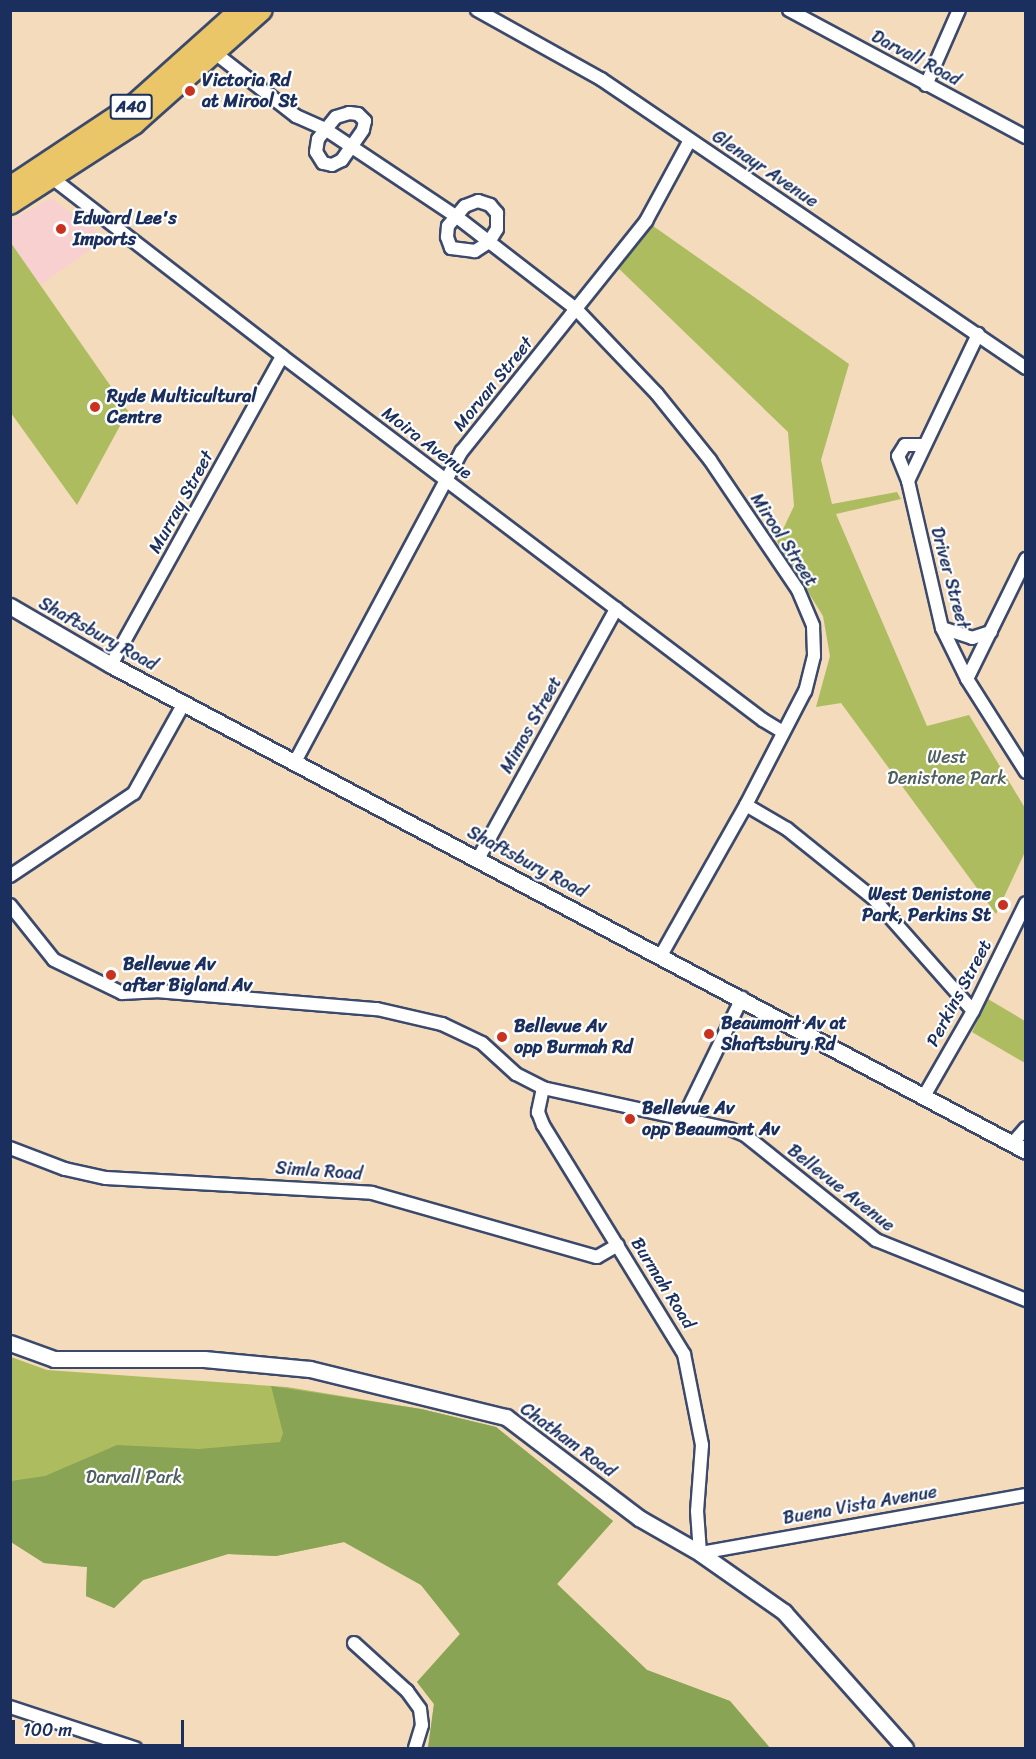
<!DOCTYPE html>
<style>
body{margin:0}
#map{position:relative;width:1036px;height:1759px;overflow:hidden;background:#f3dbbc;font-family:Sriracha,sans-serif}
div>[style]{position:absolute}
.built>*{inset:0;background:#f7d0cf}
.green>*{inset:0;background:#adbc5f}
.forest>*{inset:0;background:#8aa456}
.roads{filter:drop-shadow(2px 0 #3b496c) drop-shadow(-2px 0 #3b496c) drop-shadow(0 2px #3b496c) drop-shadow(0 -2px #3b496c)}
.minor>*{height:12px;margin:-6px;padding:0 6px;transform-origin:6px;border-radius:6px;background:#fff}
.tertiary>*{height:15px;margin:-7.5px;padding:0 7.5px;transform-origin:7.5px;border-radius:7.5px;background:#fff}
.trunk>*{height:20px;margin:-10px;padding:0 10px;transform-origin:10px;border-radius:10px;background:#eac669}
.dots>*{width:16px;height:16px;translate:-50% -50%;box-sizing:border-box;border:3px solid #fff;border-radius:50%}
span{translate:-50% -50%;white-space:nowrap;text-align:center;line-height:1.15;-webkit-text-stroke:4.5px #fff;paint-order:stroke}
.shield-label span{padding:2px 4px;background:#fff;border:2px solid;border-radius:4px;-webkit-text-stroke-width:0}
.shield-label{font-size:16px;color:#1b2f5e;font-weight:700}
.street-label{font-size:18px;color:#1b2f5e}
.poi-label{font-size:18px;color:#1b2f5e;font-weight:700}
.left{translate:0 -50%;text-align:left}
.right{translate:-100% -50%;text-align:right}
.park-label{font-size:18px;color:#4e605e}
.frame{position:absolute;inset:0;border:12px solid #1b2f5e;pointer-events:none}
.scale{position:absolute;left:12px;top:1720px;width:172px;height:27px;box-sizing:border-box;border:3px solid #1b2f5e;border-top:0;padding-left:8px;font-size:18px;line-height:21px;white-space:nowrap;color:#1b2f5e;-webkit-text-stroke:4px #fff;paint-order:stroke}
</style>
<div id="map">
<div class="built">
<i style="clip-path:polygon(51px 198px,106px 239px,40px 285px,11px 243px,11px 221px)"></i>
</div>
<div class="green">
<i style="clip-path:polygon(646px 221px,849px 364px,821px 460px,832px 504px,897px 492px,901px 499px,836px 514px,927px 726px,969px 715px,1025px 808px,1025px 852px,996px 914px,841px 703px,816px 707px,830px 656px,823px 616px,777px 542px,794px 506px,788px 432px,613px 263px)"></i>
<i style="clip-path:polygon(11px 243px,128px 411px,77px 505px,11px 413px)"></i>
<i style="clip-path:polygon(988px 999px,1025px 1021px,1025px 1063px,972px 1032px)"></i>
<i style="clip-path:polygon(11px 1357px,47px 1370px,287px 1387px,421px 1409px,496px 1427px,613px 1521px,557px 1584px,647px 1670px,730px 1701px,770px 1748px,428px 1748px,434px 1704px,417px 1682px,460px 1634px,421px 1585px,344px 1542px,276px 1556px,228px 1554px,143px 1580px,114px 1608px,86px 1596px,87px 1567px,44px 1563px,11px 1542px)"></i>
</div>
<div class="forest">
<i style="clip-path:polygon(271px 1386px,421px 1409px,496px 1427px,613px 1521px,557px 1584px,647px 1670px,730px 1701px,770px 1748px,428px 1748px,434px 1704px,417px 1682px,460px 1634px,421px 1585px,344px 1542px,276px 1556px,228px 1554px,143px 1580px,114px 1608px,86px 1596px,87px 1567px,44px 1563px,11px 1542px,11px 1481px,45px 1476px,117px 1445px,199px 1449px,280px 1442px,283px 1433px)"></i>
</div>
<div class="roads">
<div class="minor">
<i style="left:477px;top:10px;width:142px;rotate:29.1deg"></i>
<i style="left:601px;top:79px;width:514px;rotate:34.22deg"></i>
<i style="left:789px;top:10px;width:269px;rotate:28.2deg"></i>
<i style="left:215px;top:53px;width:103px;rotate:37.9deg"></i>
<i style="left:296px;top:116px;width:32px;rotate:24deg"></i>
<i style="left:325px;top:129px;width:159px;rotate:33.7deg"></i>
<i style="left:457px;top:217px;width:150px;rotate:37.7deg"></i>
<i style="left:576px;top:309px;width:117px;rotate:46.4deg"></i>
<i style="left:657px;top:394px;width:85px;rotate:51.2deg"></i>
<i style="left:710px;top:460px;width:157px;rotate:55.9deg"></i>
<i style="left:798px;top:590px;width:39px;rotate:67deg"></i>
<i style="left:813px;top:626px;width:30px;rotate:88deg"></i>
<i style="left:814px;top:656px;width:36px;rotate:104deg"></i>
<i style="left:805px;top:691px;width:128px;rotate:117.4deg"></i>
<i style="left:746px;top:805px;width:172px;rotate:119.5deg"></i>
<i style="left:926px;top:85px;width:82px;rotate:-66.3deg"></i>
<i style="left:349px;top:113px;width:9px;rotate:6deg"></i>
<i style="left:358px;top:114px;width:10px;rotate:45deg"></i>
<i style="left:365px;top:121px;width:9px;rotate:103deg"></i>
<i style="left:363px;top:130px;width:37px;rotate:125deg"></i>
<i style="left:342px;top:160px;width:11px;rotate:153deg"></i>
<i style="left:332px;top:165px;width:9px;rotate:-167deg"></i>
<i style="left:323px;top:163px;width:13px;rotate:-122deg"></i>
<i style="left:316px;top:152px;width:13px;rotate:-81deg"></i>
<i style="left:318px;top:139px;width:28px;rotate:-51deg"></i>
<i style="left:336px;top:117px;width:14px;rotate:-17deg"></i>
<i style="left:52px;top:178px;width:291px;rotate:37.7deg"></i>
<i style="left:282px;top:356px;width:603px;rotate:37.12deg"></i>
<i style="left:763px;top:720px;width:23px;rotate:31deg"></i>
<i style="left:478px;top:201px;width:13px;rotate:18deg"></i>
<i style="left:490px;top:205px;width:11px;rotate:49deg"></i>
<i style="left:497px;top:213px;width:16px;rotate:90deg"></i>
<i style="left:497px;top:229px;width:15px;rotate:122deg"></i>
<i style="left:489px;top:242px;width:17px;rotate:147deg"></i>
<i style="left:475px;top:251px;width:24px;rotate:-173deg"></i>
<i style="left:451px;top:248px;width:12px;rotate:-110deg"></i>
<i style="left:447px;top:237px;width:11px;rotate:-85deg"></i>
<i style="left:448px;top:226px;width:26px;rotate:-50deg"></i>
<i style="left:465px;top:206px;width:14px;rotate:-21deg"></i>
<i style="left:923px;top:445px;width:18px;rotate:180deg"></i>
<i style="left:905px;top:445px;width:13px;rotate:122deg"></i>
<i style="left:898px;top:456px;width:27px;rotate:68deg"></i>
<i style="left:908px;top:481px;width:151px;rotate:77deg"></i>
<i style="left:942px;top:628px;width:57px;rotate:63.9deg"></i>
<i style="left:967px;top:679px;width:110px;rotate:57.6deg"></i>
<i style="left:908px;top:481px;width:163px;rotate:-64.5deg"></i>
<i style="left:942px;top:628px;width:32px;rotate:18deg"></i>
<i style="left:972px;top:638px;width:20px;rotate:-18deg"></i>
<i style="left:111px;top:665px;width:353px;rotate:-61deg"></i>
<i style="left:967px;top:679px;width:134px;rotate:-63.8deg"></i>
<i style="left:296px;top:760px;width:351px;rotate:-61.8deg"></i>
<i style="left:462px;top:451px;width:295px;rotate:-51.3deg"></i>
<i style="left:646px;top:221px;width:92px;rotate:-61.5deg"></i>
<i style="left:746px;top:805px;width:48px;rotate:30.3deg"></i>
<i style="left:787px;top:829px;width:112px;rotate:38.8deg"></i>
<i style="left:874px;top:899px;width:149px;rotate:48.5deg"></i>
<i style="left:478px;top:859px;width:286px;rotate:-61.1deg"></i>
<i style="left:10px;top:876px;width:149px;rotate:-33.8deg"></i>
<i style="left:134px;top:793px;width:103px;rotate:-60.9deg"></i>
<i style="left:10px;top:905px;width:70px;rotate:51.3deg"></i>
<i style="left:54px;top:960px;width:76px;rotate:25.9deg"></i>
<i style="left:122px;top:993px;width:34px;rotate:-3deg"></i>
<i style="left:156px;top:991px;width:222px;rotate:4.7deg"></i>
<i style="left:377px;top:1009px;width:67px;rotate:13deg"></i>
<i style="left:442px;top:1024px;width:44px;rotate:25.4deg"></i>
<i style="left:482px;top:1043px;width:46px;rotate:42.4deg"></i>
<i style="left:516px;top:1074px;width:30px;rotate:27deg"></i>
<i style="left:543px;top:1088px;width:191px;rotate:12.4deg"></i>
<i style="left:730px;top:1129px;width:16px;rotate:22deg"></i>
<i style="left:745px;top:1135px;width:168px;rotate:38.7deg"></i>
<i style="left:876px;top:1240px;width:162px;rotate:21.8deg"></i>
<i style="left:543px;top:1088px;width:25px;rotate:102deg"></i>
<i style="left:538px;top:1112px;width:14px;rotate:69deg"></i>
<i style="left:543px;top:1125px;width:269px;rotate:58.4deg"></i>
<i style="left:684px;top:1354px;width:93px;rotate:78.8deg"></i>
<i style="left:702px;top:1445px;width:66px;rotate:94.3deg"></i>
<i style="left:697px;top:1511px;width:42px;rotate:85.9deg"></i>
<i style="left:700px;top:1553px;width:331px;rotate:-10.1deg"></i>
<i style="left:923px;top:1098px;width:100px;rotate:-60.1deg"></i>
<i style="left:973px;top:1011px;width:120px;rotate:-63.9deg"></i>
<i style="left:683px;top:1119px;width:135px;rotate:-64deg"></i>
<i style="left:1012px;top:1144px;width:21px;rotate:-49deg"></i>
<i style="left:10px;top:1148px;width:59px;rotate:20.9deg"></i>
<i style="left:65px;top:1169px;width:42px;rotate:12.4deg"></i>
<i style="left:106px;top:1178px;width:266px;rotate:3.2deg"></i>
<i style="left:372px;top:1193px;width:234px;rotate:15.9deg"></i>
<i style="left:597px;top:1257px;width:24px;rotate:-30deg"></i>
<i style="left:354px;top:1643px;width:72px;rotate:42.2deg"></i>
<i style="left:407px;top:1691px;width:22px;rotate:54deg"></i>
<i style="left:420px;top:1709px;width:16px;rotate:83deg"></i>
<i style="left:422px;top:1725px;width:24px;rotate:107deg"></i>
<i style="left:10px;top:1707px;width:132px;rotate:18.2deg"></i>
</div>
<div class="tertiary">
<i style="left:10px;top:606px;width:117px;rotate:30.3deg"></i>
<i style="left:111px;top:665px;width:1036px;rotate:27.97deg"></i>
<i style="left:10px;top:1343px;width:47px;rotate:20deg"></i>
<i style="left:54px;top:1359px;width:150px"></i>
<i style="left:204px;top:1359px;width:106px;rotate:5.4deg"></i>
<i style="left:310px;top:1369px;width:202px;rotate:13.8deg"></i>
<i style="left:506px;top:1417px;width:167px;rotate:37.2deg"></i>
<i style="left:639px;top:1518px;width:70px;rotate:29.8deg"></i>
<i style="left:700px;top:1553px;width:103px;rotate:35.1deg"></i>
<i style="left:784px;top:1612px;width:182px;rotate:48.3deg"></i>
</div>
<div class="trunk">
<i style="left:10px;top:187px;width:150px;rotate:-33.6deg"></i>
<i style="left:135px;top:104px;width:141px;rotate:-41.8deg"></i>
<i style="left:10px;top:204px;width:148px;rotate:-32.8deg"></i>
<i style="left:134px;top:124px;width:171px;rotate:-41.7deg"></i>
</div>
</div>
<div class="dots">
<i style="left:190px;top:91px;background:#c8321e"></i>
<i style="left:61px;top:229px;background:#c8321e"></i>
<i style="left:95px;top:407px;background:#c8321e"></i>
<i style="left:1003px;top:905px;background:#c8321e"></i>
<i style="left:111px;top:975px;background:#c8321e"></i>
<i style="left:709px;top:1034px;background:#c8321e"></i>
<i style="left:502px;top:1037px;background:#c8321e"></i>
<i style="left:630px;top:1119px;background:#c8321e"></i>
</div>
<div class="shield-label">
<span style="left:131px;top:107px">A40</span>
</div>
<div class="street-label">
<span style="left:916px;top:58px;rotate:28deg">Darvall Road</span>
<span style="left:765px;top:169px;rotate:34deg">Glenayr Avenue</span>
<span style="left:493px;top:384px;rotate:-51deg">Morvan Street</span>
<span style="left:427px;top:443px;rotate:37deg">Moira Avenue</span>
<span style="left:181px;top:502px;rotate:-61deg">Murray Street</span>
<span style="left:784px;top:540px;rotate:57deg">Mirool Street</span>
<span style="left:950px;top:578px;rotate:75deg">Driver Street</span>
<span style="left:98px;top:634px;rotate:29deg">Shaftsbury Road</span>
<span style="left:531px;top:725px;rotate:-61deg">Mimos Street</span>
<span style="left:527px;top:862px;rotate:28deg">Shaftsbury Road</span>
<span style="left:959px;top:993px;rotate:-62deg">Perkins Street</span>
<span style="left:319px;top:1171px;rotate:4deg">Simla Road</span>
<span style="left:841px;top:1188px;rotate:38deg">Bellevue Avenue</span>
<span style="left:663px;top:1283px;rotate:58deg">Burmah Road</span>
<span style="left:568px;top:1440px;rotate:36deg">Chatham Road</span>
<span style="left:860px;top:1505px;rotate:-10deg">Buena Vista Avenue</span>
</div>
<div class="poi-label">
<span class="left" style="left:202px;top:91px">Victoria Rd<br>at Mirool St</span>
<span class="left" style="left:73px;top:229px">Edward Lee's<br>Imports</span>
<span class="left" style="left:107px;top:407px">Ryde Multicultural<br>Centre</span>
<span class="right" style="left:991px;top:905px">West Denistone<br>Park, Perkins St</span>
<span class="left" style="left:123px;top:975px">Bellevue Av<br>after Bigland Av</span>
<span class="left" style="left:721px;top:1034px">Beaumont Av at<br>Shaftsbury Rd</span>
<span class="left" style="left:514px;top:1037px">Bellevue Av<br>opp Burmah Rd</span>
<span class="left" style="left:642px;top:1119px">Bellevue Av<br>opp Beaumont Av</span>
</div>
<div class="park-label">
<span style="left:947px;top:768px">West<br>Denistone Park</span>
<span style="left:134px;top:1477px">Darvall Park</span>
</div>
<div class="frame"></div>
<div class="scale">100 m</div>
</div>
